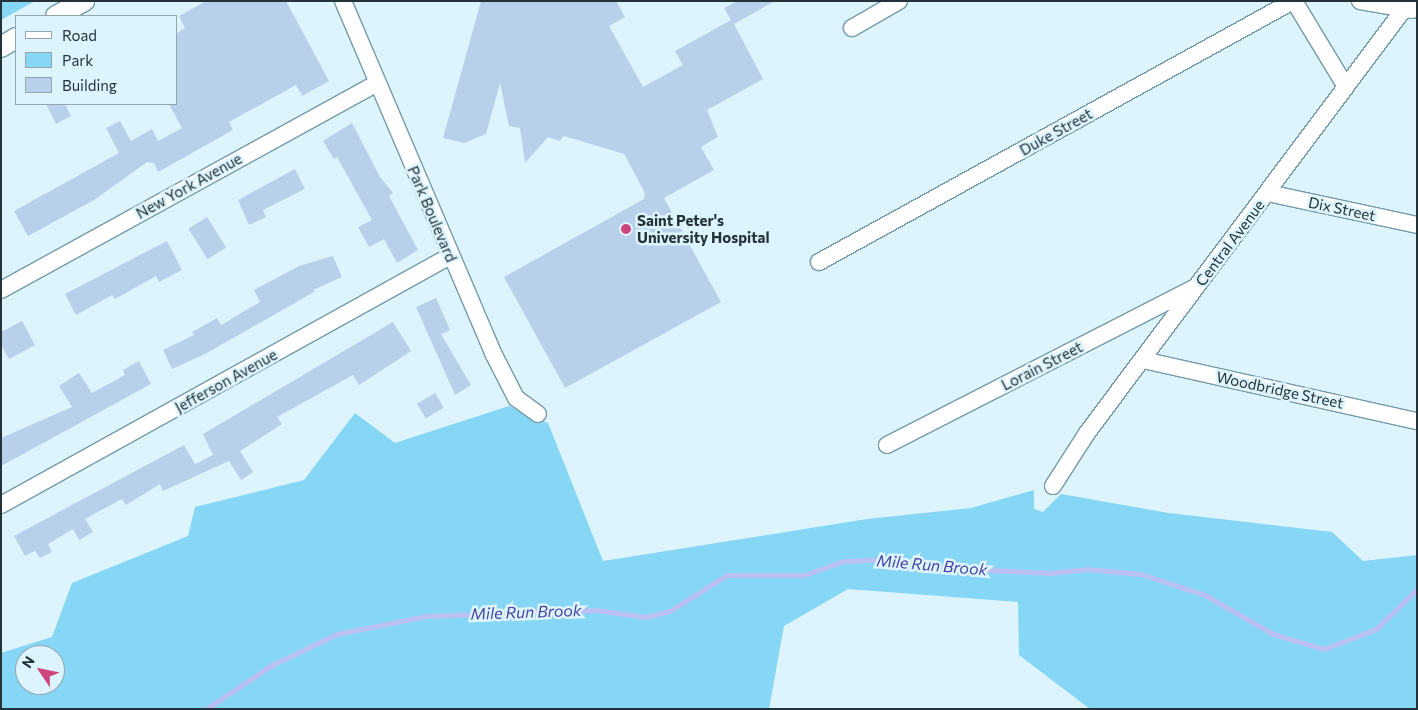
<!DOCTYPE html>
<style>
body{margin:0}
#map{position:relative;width:1418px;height:710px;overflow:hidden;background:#ddf4fd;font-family:Commissioner,sans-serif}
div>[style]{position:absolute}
.green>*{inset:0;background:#86d6f5}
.stream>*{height:5px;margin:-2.5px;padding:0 2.5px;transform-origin:2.5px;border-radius:2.5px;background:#bac0f4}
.building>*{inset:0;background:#b9d0eb;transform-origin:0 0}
.roads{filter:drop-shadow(1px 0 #769aa9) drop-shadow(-1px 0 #769aa9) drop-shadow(0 1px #769aa9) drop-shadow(0 -1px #769aa9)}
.minor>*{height:16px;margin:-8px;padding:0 8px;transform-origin:8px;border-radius:8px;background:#fff}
.tertiary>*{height:20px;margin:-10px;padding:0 10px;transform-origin:10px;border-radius:10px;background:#fff}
.dots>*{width:14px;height:14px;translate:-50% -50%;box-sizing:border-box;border:2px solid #ddf4fd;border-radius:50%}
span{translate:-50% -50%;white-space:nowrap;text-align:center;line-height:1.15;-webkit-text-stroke:5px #ddf4fd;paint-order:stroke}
.street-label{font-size:15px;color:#243239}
.poi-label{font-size:15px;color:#243239;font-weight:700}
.left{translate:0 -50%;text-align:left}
.water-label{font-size:16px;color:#4543a4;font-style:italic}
.frame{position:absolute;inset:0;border:2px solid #243239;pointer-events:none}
.legend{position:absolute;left:15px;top:15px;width:162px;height:90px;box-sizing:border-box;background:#ddf4fd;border:1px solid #93a6af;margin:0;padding:6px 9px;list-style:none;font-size:15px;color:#243239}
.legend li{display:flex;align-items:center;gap:10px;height:25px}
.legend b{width:25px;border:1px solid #93a6af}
.north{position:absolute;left:15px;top:645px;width:50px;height:50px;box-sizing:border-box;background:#ddf4fd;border:1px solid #93a6af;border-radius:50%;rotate:304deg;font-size:14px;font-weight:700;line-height:20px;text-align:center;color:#243239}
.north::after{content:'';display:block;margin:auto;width:18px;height:22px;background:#cf457d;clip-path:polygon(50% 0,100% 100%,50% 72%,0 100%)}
</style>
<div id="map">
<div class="green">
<i style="clip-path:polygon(1px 1px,35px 1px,1px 20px)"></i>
<i style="clip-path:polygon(evenodd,509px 406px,548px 423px,603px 561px,867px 519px,971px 508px,1034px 490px,1034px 509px,1043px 512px,1061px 494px,1169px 513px,1332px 532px,1363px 561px,1417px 555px,1417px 709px,1090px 709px,1019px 655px,1018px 602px,848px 589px,784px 626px,769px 709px,1px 709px,1px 653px,52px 637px,72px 583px,188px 536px,195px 507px,304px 480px,355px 413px,395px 443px,509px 406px,25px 655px,55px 655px,55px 685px,25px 685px,25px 655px)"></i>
</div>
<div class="stream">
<i style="left:206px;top:709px;width:79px;rotate:-33.7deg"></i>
<i style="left:272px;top:665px;width:72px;rotate:-25.5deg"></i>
<i style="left:337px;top:634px;width:91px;rotate:-11.4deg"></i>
<i style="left:426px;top:616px;width:170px;rotate:-2deg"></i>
<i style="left:596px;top:610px;width:50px;rotate:8deg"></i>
<i style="left:646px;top:617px;width:25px;rotate:-14deg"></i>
<i style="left:670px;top:611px;width:67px;rotate:-32.3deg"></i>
<i style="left:727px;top:575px;width:77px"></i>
<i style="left:804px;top:575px;width:42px;rotate:-19.3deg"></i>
<i style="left:844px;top:561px;width:50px;rotate:-2.3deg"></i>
<i style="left:894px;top:559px;width:35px;rotate:13deg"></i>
<i style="left:928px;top:567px;width:122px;rotate:2.8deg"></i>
<i style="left:1050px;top:573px;width:36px;rotate:-6deg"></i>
<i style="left:1086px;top:569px;width:55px;rotate:5.2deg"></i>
<i style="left:1141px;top:574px;width:67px;rotate:18.2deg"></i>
<i style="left:1205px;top:595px;width:78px;rotate:29.8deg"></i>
<i style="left:1273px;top:634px;width:53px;rotate:16.4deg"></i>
<i style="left:1324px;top:649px;width:56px;rotate:-21deg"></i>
<i style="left:1376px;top:629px;width:57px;rotate:-44.3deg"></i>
</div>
<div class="building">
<i style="clip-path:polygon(206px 1px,286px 1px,329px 81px,302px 96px,296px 85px,229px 122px,233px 130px,158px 172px,154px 163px,147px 162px,94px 200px,28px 236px,14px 211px,119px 153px,106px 128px,120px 121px,131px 141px,152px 129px,158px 141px,182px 128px,169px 104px,176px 104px,176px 34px,185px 28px,179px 16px)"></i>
<i style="clip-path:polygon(481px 1px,616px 1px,625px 17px,609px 26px,643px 87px,683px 65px,675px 51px,731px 20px,724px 8px,737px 1px,775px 1px,734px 24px,763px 79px,707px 110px,718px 137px,701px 147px,714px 170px,664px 198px,721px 302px,565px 388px,504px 277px,644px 199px,645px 193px,624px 154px,564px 136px,560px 141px,548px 137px,525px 163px,520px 128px,509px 126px,500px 83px,486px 134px,464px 143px,443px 138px)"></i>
<i style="clip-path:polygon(46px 104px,65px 104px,71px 116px,56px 124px)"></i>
<i style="clip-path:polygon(352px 123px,380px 177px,393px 193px,389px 196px,418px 250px,397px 263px,384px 239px,369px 247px,358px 227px,372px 220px,337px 157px,334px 159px,323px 141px)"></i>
<i style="clip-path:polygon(295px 169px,305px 189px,263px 210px,266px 217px,249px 225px,238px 200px)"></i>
<i style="left:207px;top:217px;width:36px;height:22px;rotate:58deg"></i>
<i style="clip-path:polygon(167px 241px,182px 270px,159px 282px,156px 276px,115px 299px,112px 295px,76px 315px,65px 294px)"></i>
<i style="clip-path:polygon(333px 256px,342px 277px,313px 290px,314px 292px,205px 354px,172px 369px,163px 350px,194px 335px,192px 332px,217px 318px,221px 325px,260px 302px,254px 290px,299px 266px)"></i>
<i style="clip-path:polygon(436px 298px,450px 330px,441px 334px,471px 385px,455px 395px,416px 307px)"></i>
<i style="clip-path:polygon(22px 321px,35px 345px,9px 359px,1px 345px,1px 332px)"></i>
<i style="clip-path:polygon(393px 322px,411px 351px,359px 385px,353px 375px,277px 417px,282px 424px,240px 451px,253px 472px,241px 480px,229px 461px,163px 491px,160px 484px,126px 505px,122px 499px,85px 519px,93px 532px,79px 540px,73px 529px,48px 544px,52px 552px,40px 558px,35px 551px,25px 556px,14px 536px,184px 445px,195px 464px,213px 455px,203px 434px)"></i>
<i style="clip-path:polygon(139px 361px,151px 384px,1px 466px,1px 438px,72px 407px,59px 386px,79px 373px,92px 393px,125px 375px,123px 370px)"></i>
<i style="left:435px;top:393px;width:17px;height:21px;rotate:59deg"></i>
</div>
<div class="roads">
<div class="minor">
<i style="left:343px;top:1px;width:383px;rotate:66.9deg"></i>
<i style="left:493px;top:353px;width:51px;rotate:62.9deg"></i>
<i style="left:516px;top:398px;width:27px;rotate:36deg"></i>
<i style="left:1294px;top:1px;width:100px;rotate:58.8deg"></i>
<i style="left:1360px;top:1px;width:53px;rotate:9.8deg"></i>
<i style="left:852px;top:28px;width:54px;rotate:-29.9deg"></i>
<i style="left:1268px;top:193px;width:152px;rotate:12.1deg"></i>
<i style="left:819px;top:262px;width:541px;rotate:-28.84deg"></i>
<i style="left:1px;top:290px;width:429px;rotate:-28.8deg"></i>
<i style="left:1143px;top:360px;width:281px;rotate:12.6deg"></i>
<i style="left:887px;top:445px;width:345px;rotate:-27.1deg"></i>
<i style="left:1053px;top:486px;width:63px;rotate:-57.3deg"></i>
<i style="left:1087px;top:433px;width:539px;rotate:-53.22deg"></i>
<i style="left:1px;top:505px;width:513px;rotate:-29.01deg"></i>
</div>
<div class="tertiary">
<i style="left:56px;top:16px;width:32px;rotate:-28deg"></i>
<i style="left:1px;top:47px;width:17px;rotate:-31deg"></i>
</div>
</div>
<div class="dots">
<i style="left:626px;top:229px;background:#cf457d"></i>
</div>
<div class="street-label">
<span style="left:1056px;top:132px;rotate:-29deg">Duke Street</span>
<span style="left:189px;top:186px;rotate:-29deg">New York Avenue</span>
<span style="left:1342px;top:209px;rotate:12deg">Dix Street</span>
<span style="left:432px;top:214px;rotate:67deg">Park Boulevard</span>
<span style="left:1230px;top:243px;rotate:-53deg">Central Avenue</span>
<span style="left:1042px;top:366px;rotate:-27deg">Lorain Street</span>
<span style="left:226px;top:381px;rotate:-29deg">Jefferson Avenue</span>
<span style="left:1280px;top:390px;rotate:12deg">Woodbridge Street</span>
</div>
<div class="poi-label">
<span class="left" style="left:637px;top:229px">Saint Peter's<br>University Hospital</span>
</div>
<div class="water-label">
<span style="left:932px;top:565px;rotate:5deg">Mile Run Brook</span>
<span style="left:526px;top:612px;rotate:-2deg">Mile Run Brook</span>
</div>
<div class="frame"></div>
<ul class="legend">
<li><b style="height:6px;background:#fff"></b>Road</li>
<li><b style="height:14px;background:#86d6f5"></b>Park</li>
<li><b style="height:14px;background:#b9d0eb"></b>Building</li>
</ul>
<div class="north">N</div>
</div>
